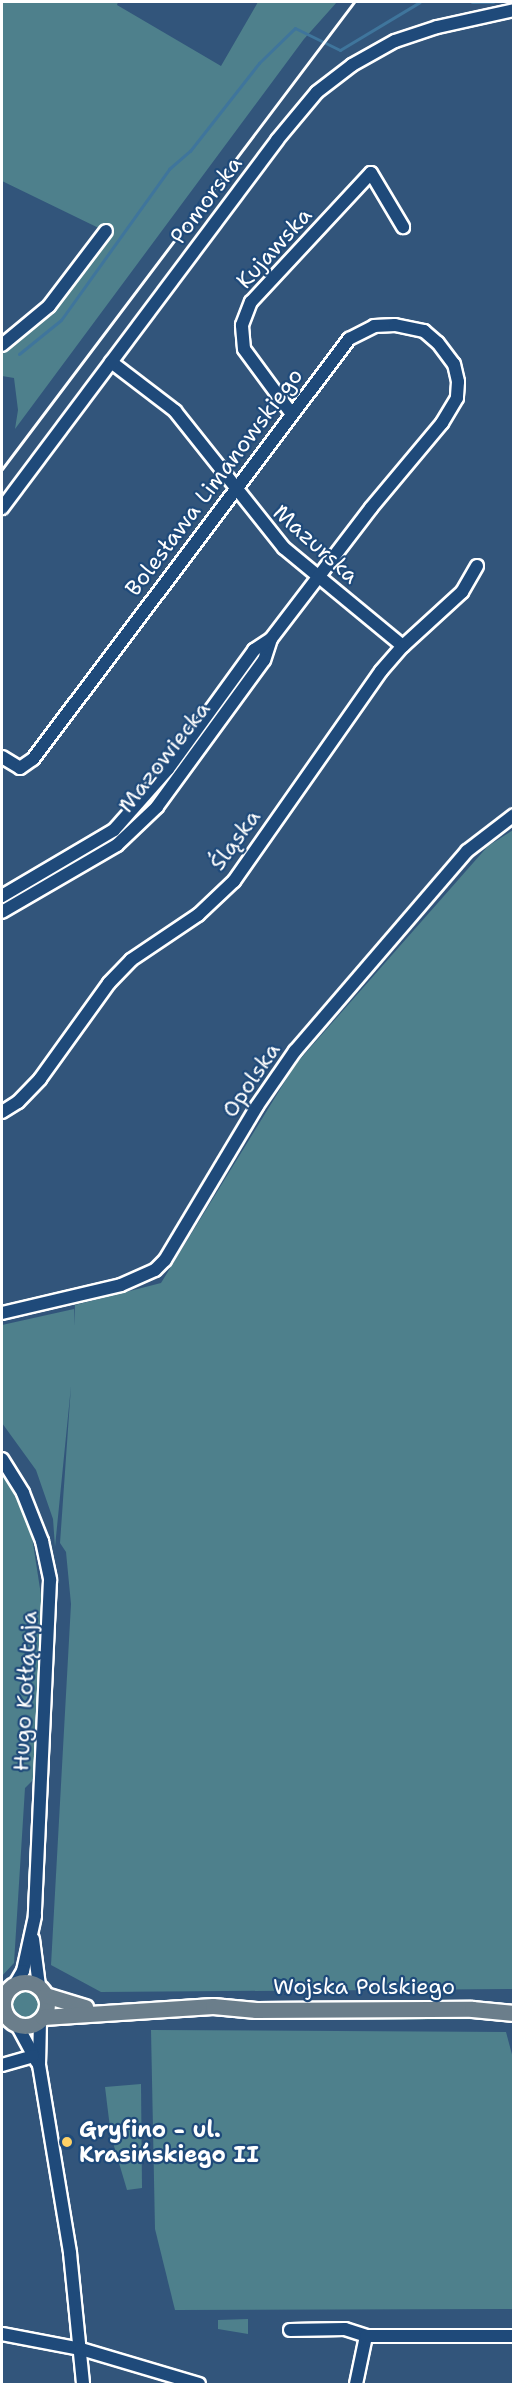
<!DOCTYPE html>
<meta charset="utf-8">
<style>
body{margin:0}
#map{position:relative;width:515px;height:2386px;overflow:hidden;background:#32557b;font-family:"Shantell Sans",sans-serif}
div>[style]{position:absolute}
.green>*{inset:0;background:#4e808c}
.round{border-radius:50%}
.stream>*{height:3px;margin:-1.5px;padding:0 1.5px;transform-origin:1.5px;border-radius:1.5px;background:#3f759c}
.roads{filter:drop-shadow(2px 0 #fff) drop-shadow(-2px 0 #fff) drop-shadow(0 2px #fff) drop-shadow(0 -2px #fff)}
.minor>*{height:12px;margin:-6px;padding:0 6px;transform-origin:6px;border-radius:6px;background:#1f4a7a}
.major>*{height:15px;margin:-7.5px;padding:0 7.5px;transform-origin:7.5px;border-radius:7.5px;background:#6b7e8b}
.major>.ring{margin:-7.5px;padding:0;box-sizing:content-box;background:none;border:15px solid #6b7e8b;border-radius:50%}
.rail>*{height:3px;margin:-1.5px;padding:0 1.5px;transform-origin:1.5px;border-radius:1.5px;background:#fff}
.dots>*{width:16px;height:16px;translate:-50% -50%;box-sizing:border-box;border:3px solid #1f4a7a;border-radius:50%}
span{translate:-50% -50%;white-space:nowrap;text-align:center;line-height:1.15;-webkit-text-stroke:4.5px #1f4a7a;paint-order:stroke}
.street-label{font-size:22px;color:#fff}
.poi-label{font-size:22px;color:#fff;font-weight:700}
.left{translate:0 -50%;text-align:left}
.frame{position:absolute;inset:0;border:3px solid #fff;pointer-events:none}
</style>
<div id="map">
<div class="green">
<i style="clip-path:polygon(2px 2px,118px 2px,117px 5px,221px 66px,258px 2px,337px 2px,304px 39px,15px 429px,18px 410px,14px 378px,2px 376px,2px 350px,49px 314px,109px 233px,2px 181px)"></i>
<i style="clip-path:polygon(256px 655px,260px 658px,161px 795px,117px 838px,2px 908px,2px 900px,113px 833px)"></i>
<i style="clip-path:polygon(513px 830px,513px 1989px,101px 1992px,51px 1965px,71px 1604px,66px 1552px,60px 1543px,71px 1386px,55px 1547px,53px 1519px,36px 1470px,2px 1423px,2px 1325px,74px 1309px,74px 1326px,75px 1305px,161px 1283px,295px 1065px,488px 846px)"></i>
<i style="clip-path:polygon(2px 1472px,22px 1509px,32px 1537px,43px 1608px,36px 1777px,25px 1788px,14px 1963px,2px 1976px)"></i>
<i class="round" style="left:11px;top:1990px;width:28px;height:28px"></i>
<i style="clip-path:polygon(467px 2014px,514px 2019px,363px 2020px,331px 2015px)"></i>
<i style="clip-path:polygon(151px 2030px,506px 2032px,514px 2062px,513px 2309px,175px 2310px,155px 2229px)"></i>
<i style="clip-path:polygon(141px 2084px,142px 2188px,127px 2190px,111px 2136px,105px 2087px)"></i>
<i style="clip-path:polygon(248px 2319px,248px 2334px,218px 2329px,218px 2320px)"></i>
</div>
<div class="stream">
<i style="left:472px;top:2px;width:21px"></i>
<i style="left:19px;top:354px;width:54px;rotate:-39deg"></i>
<i style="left:61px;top:320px;width:186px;rotate:-54.4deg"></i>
<i style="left:169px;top:169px;width:28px;rotate:-41deg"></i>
<i style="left:190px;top:151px;width:112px;rotate:-51.9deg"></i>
<i style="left:259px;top:63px;width:50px;rotate:-44.2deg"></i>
<i style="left:295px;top:28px;width:50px;rotate:26.1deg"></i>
<i style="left:340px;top:50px;width:93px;rotate:-31deg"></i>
</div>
<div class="roads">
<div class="minor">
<i style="left:2px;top:345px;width:61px;rotate:-39.7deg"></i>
<i style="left:49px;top:306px;width:94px;rotate:-52.8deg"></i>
<i style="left:111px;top:362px;width:81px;rotate:37.4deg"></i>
<i style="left:175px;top:411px;width:175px;rotate:51.5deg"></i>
<i style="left:284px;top:548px;width:154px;rotate:39.5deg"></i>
<i style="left:291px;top:413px;width:79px;rotate:-126.3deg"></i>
<i style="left:244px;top:349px;width:24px;rotate:-95deg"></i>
<i style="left:242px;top:325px;width:25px;rotate:-69deg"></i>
<i style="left:251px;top:302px;width:176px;rotate:-47.1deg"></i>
<i style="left:371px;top:173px;width:63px;rotate:59.3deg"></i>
<i style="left:2px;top:508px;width:459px;rotate:-53.2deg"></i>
<i style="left:277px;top:140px;width:62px;rotate:-50.2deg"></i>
<i style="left:317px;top:92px;width:44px;rotate:-37.6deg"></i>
<i style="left:352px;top:65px;width:49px;rotate:-29.2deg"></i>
<i style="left:395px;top:41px;width:44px;rotate:-18.4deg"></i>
<i style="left:437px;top:27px;width:79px;rotate:-12.4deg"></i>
<i style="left:2px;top:757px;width:21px;rotate:31deg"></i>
<i style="left:20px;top:768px;width:16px;rotate:-35deg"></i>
<i style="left:33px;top:759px;width:526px;rotate:-53.04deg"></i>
<i style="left:349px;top:339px;width:28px;rotate:-27deg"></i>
<i style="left:374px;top:326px;width:21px;rotate:-3deg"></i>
<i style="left:395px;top:325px;width:30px;rotate:12deg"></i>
<i style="left:424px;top:331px;width:18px;rotate:41deg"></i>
<i style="left:438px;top:343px;width:26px;rotate:53deg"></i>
<i style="left:454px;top:364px;width:18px;rotate:77deg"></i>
<i style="left:458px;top:382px;width:16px;rotate:94deg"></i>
<i style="left:457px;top:398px;width:29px;rotate:121deg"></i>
<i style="left:442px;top:423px;width:111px;rotate:129.9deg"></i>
<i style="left:371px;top:508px;width:165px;rotate:127.4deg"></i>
<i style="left:271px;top:639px;width:22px;rotate:108deg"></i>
<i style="left:264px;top:660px;width:182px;rotate:126.1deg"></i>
<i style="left:157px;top:807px;width:55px;rotate:136.5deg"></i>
<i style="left:117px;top:845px;width:133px;rotate:149.8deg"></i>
<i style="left:2px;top:896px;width:130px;rotate:-30.5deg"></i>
<i style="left:114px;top:830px;width:81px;rotate:-48.5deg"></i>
<i style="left:168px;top:769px;width:147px;rotate:-54.1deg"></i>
<i style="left:254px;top:650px;width:20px;rotate:-33deg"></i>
<i style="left:2px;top:1112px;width:19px;rotate:-32deg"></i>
<i style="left:18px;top:1102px;width:32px;rotate:-46deg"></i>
<i style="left:40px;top:1079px;width:118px;rotate:-54.3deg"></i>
<i style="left:109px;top:983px;width:32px;rotate:-46deg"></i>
<i style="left:131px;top:960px;width:81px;rotate:-33.9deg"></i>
<i style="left:198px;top:915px;width:50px;rotate:-43.4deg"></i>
<i style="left:234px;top:881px;width:256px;rotate:-55deg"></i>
<i style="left:381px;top:671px;width:33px;rotate:-49deg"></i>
<i style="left:403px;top:646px;width:80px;rotate:-42.5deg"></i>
<i style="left:462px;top:592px;width:30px;rotate:-60deg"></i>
<i style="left:2px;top:1313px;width:122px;rotate:-13.2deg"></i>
<i style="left:121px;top:1285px;width:37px;rotate:-24deg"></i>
<i style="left:155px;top:1270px;width:14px;rotate:-45deg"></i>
<i style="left:165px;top:1260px;width:179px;rotate:-59.1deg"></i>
<i style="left:257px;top:1106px;width:67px;rotate:-55.4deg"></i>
<i style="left:295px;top:1051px;width:264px;rotate:-49.3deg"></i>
<i style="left:467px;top:851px;width:59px;rotate:-37.5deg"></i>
<i style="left:2px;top:1459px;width:40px;rotate:58deg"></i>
<i style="left:23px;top:1493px;width:52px;rotate:68.4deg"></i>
<i style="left:42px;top:1541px;width:40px;rotate:78deg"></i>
<i style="left:50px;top:1580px;width:336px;rotate:92.6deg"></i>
<i style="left:35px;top:1916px;width:56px;rotate:102.3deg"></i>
<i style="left:23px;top:1971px;width:14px;rotate:120deg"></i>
<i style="left:33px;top:1939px;width:47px;rotate:82.7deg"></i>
<i style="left:40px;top:2021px;width:44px;rotate:91.3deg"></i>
<i style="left:39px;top:2065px;width:191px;rotate:80.6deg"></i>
<i style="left:70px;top:2253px;width:132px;rotate:84.3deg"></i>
<i style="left:17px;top:2025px;width:42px;rotate:61.6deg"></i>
<i style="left:2px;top:2065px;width:32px;rotate:-16deg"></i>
<i style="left:290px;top:2330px;width:55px;rotate:-1deg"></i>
<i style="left:345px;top:2329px;width:22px;rotate:18deg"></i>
<i style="left:2px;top:2334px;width:80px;rotate:10.8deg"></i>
<i style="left:81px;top:2349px;width:123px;rotate:16.5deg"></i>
<i style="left:356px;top:2384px;width:49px;rotate:-78.2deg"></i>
<i style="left:366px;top:2336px;width:148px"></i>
</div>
<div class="major">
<i class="ring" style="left:3px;top:1982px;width:29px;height:29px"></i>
<i style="left:45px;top:1995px;width:42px;rotate:16.7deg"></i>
<i style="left:43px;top:2017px;width:170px;rotate:-3.7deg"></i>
<i style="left:213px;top:2006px;width:43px;rotate:5.3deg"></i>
<i style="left:256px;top:2010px;width:216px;rotate:-0.3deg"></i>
<i style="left:472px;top:2009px;width:42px;rotate:5.4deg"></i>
</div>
</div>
<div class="rail">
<i style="left:2px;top:469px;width:585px;rotate:-52.99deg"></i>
</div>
<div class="dots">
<i style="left:67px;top:2142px;background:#ffd166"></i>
</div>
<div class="street-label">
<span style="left:206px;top:200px;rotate:-53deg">Pomorska</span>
<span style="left:274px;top:248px;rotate:-48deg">Kujawska</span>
<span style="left:214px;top:482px;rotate:-53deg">Bolesława Limanowskiego</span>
<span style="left:316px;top:544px;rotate:42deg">Mazurska</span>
<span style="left:164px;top:757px;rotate:-52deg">Mazowiecka</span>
<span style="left:235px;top:840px;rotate:-54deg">Śląska</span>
<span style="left:251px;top:1080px;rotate:-56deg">Opolska</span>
<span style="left:25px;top:1691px;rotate:-87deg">Hugo Kołłątaja</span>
<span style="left:364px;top:1987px">Wojska Polskiego</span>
</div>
<div class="poi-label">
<span class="left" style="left:79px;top:2142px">Gryfino - ul.<br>Krasińskiego II</span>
</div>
<div class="frame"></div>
</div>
